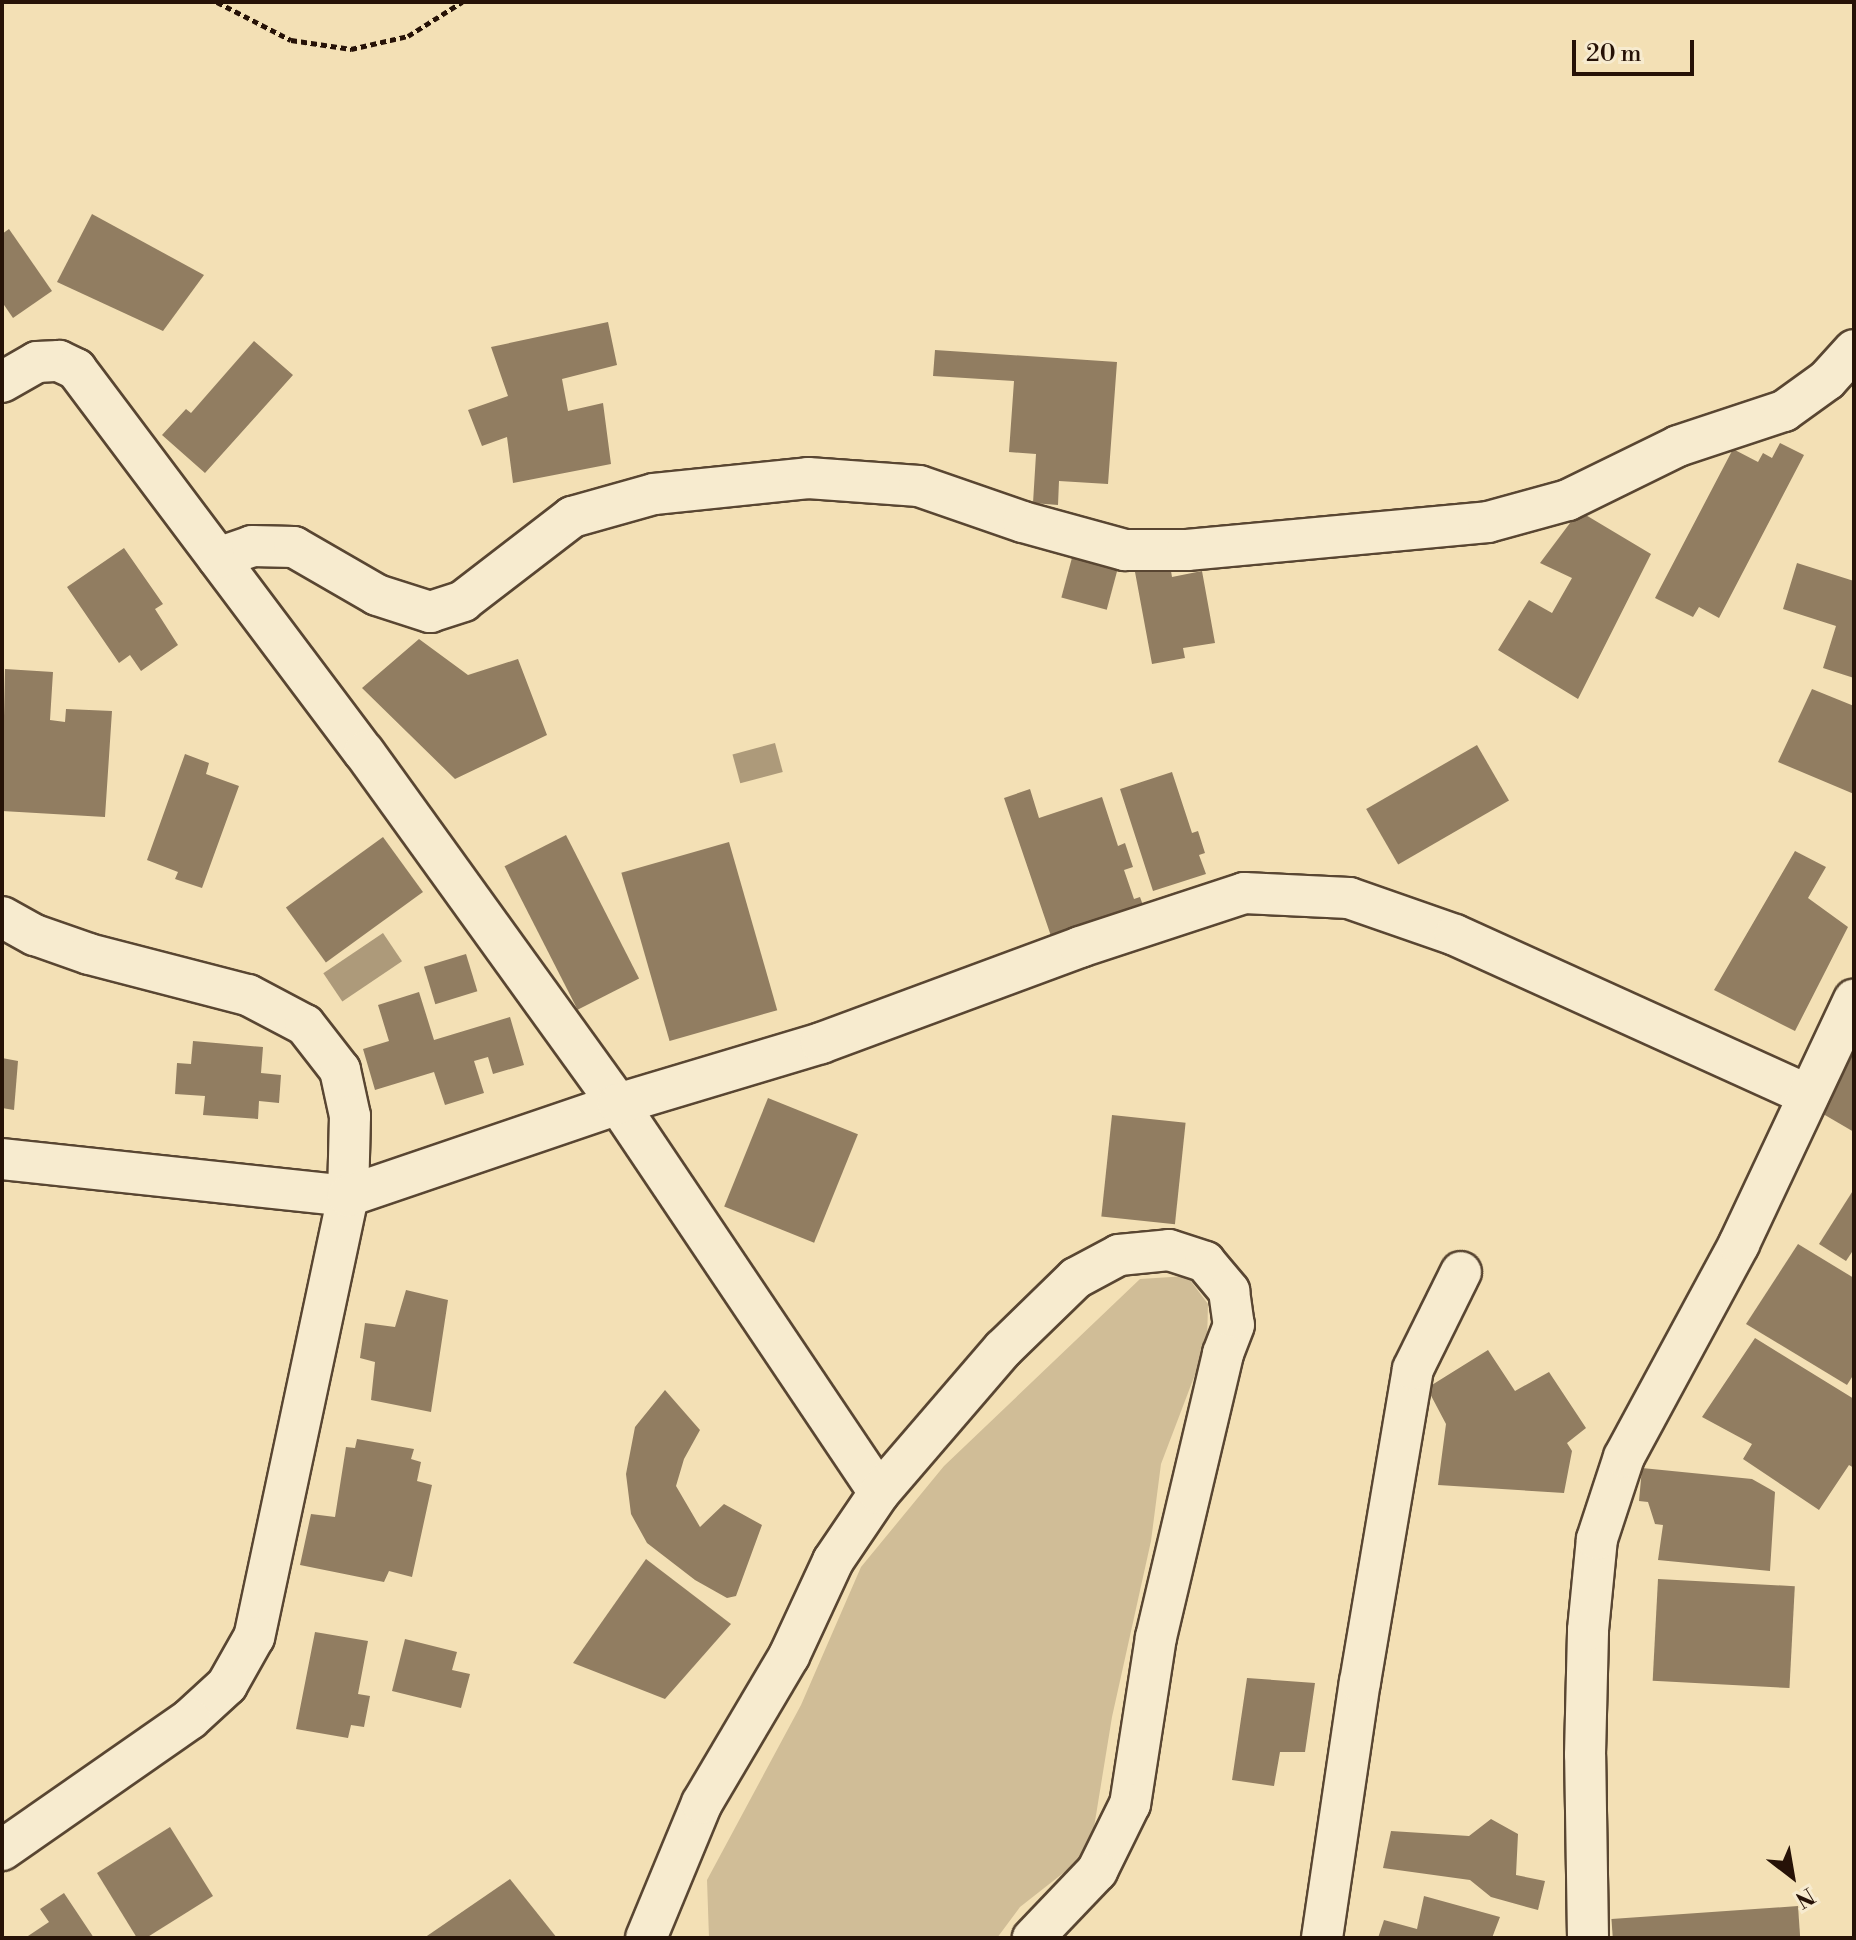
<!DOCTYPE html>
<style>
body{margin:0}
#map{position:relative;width:1856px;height:1940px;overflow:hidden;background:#f3e0b5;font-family:"Libre Bodoni",serif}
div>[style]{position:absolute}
.green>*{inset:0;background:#d0bd97}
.water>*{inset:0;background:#ad9a7a;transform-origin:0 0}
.building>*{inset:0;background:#917d61;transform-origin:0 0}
.path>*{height:5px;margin-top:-2.5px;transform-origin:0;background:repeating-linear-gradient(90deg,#261207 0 6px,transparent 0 10px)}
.roads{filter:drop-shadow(2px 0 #594632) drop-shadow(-2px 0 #594632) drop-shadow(0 2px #594632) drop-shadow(0 -2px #594632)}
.minor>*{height:40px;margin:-20px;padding:0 20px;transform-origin:20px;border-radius:20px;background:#f7ebcf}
span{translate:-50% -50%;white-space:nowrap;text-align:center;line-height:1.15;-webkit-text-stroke:8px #f7ebcf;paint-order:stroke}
.frame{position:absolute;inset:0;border:4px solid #261207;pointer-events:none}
.north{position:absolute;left:1752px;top:1836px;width:80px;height:80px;-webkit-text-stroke:6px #f7ebcf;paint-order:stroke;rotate:149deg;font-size:22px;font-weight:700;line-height:32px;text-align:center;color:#261207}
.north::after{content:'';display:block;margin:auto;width:28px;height:36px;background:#261207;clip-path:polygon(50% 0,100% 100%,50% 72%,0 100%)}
.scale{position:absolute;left:1572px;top:40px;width:122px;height:36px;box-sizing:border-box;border:4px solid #261207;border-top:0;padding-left:10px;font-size:24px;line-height:28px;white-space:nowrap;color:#261207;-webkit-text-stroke:6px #f7ebcf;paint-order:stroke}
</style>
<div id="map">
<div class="green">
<i style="clip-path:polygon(1187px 1276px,1208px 1304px,1207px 1343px,1161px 1464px,1151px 1541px,1112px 1717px,1090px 1852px,1020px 1907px,997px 1938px,709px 1938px,707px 1880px,801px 1705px,861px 1567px,944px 1466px,1140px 1279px)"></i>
</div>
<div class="water">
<i style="left:775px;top:743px;width:30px;height:44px;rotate:75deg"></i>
<i style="left:383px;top:933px;width:34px;height:72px;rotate:56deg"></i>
</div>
<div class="building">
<i style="clip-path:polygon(92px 214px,204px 275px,163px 331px,57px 282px)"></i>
<i style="clip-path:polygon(9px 229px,52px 291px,13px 318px,2px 302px,2px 234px)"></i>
<i style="clip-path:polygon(608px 322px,617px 365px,562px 379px,568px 411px,603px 403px,611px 464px,513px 483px,507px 437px,482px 446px,468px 410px,508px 396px,491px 347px)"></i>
<i style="clip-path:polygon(254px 341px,293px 375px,205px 473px,162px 435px,186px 409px,191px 413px)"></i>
<i style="clip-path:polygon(935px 350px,1117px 362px,1108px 484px,1059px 481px,1058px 505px,1033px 503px,1036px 454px,1009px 452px,1014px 381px,933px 376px)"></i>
<i style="clip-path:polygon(1780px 443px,1804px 455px,1719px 618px,1699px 607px,1693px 617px,1655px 598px,1733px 449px,1758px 462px,1763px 453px,1772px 458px)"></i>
<i style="clip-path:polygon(1579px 511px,1651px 554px,1578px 699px,1498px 650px,1529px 600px,1552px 613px,1572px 578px,1540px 563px)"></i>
<i style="clip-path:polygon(124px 548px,163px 604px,155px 609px,178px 645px,141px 671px,130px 655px,119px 663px,67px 587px)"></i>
<i style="left:1073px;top:554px;width:47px;height:45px;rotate:15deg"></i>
<i style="clip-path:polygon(1797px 563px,1854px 581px,1854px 678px,1823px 668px,1836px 626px,1783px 609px)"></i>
<i style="clip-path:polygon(1170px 565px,1172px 577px,1202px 571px,1215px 643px,1183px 648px,1185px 658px,1152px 664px,1135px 572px)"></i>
<i style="clip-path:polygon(419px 639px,468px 675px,518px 659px,547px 735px,455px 779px,362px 688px)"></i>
<i style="clip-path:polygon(5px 669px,53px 672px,50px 720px,65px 722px,66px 709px,112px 711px,105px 817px,2px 811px)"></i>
<i style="clip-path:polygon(1812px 689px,1854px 706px,1854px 794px,1778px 762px)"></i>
<i style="left:1477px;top:745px;width:64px;height:128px;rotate:60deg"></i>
<i style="clip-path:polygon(185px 754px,209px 763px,206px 774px,239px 786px,202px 888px,175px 879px,178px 872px,147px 860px)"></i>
<i style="clip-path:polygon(1172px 772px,1192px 833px,1198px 831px,1205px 853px,1199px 855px,1206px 874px,1153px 891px,1120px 789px)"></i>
<i style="clip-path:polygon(1030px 789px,1039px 818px,1102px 797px,1118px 846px,1125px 843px,1133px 867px,1124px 870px,1134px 899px,1140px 897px,1144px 908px,1052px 939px,1004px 798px)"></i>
<i style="left:566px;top:835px;width:161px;height:69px;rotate:63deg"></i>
<i style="left:383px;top:837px;width:68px;height:120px;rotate:54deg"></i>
<i style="left:729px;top:842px;width:175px;height:112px;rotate:74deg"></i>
<i style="clip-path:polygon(1795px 851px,1826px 867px,1808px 898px,1848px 927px,1795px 1031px,1714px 990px)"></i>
<i style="left:466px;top:954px;width:39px;height:44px;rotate:73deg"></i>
<i style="clip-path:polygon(419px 992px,434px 1040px,510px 1017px,524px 1065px,493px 1074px,488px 1057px,474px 1061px,484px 1093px,445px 1105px,434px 1072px,375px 1090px,363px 1049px,389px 1041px,378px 1005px)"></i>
<i style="clip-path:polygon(1854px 1026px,1854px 1132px,1806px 1104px)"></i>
<i style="clip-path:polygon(193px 1041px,263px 1047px,261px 1073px,281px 1075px,279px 1103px,259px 1101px,258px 1119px,203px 1115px,205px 1096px,175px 1094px,177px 1063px,191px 1064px)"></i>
<i style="clip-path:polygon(2px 1058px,18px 1061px,14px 1110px,2px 1108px)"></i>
<i style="left:768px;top:1098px;width:97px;height:117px;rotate:22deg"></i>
<i style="left:1112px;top:1115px;width:74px;height:102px;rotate:6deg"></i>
<i style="clip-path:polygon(1854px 1189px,1854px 1249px,1846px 1261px,1819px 1244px)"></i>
<i style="clip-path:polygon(1798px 1244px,1854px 1278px,1854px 1374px,1847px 1385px,1746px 1324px)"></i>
<i style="clip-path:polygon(406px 1290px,448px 1300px,431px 1412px,371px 1400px,375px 1362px,360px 1358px,365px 1323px,395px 1327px)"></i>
<i style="clip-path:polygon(1755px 1338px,1854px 1399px,1854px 1468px,1849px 1465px,1819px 1510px,1743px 1459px,1752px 1444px,1702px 1417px)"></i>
<i style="clip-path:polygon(1488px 1350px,1515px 1391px,1549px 1372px,1586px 1428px,1567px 1443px,1572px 1451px,1564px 1493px,1438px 1485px,1446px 1424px,1427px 1388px)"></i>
<i style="clip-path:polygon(665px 1390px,700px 1430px,684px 1459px,676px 1486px,700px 1527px,724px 1504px,762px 1525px,736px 1596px,727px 1598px,695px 1580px,647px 1543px,631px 1514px,626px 1474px,635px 1427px)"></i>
<i style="clip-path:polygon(357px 1439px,414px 1449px,411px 1459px,421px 1462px,417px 1481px,432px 1485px,412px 1577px,389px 1571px,384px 1582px,300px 1565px,311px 1514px,335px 1517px,346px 1447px,355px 1448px)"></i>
<i style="clip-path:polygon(1642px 1468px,1752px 1479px,1775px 1492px,1770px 1571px,1658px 1560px,1663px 1525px,1655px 1524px,1648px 1502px,1639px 1501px)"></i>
<i style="clip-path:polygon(646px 1559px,731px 1624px,665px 1699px,573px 1663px)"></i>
<i style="left:1658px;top:1579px;width:137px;height:102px;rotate:3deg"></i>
<i style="clip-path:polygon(315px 1632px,368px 1641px,358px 1694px,370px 1696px,364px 1727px,351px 1725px,348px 1738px,296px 1729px)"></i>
<i style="clip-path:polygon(405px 1639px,457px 1652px,452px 1670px,470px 1674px,461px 1708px,392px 1691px)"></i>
<i style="clip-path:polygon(1247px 1678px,1315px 1683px,1305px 1752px,1280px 1752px,1274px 1786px,1232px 1780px)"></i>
<i style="clip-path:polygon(1491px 1819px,1518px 1834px,1516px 1875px,1545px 1881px,1538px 1910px,1491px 1897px,1470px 1880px,1383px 1868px,1391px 1831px,1469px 1836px)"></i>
<i style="clip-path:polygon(170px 1827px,213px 1896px,146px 1938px,137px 1938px,97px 1873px)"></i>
<i style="clip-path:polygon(510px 1879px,557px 1938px,424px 1938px)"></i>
<i style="clip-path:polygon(64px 1893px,94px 1938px,25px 1938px,49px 1922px,40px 1909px)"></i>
<i style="clip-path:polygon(1424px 1896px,1500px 1917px,1492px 1938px,1378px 1938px,1384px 1920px,1417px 1929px)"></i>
<i style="left:1798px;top:1906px;width:32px;height:187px;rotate:86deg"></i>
</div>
<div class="path">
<i style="left:217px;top:2px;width:83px;rotate:27.2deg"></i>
<i style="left:291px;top:40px;width:61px;rotate:8.5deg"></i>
<i style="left:351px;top:49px;width:58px;rotate:-12.8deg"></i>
<i style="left:408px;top:36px;width:64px;rotate:-32.2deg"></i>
</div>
<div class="roads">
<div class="minor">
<i style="left:2px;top:382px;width:40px;rotate:-29.7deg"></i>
<i style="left:37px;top:362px;width:22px;rotate:-3deg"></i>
<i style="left:59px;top:361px;width:19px;rotate:25deg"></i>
<i style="left:76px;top:369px;width:479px;rotate:53.1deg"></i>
<i style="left:364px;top:752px;width:434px;rotate:54.2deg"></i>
<i style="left:618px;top:1104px;width:468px;rotate:56.1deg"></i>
<i style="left:218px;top:558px;width:36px;rotate:-19deg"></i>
<i style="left:252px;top:546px;width:42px;rotate:1.4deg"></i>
<i style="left:294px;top:547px;width:96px;rotate:30deg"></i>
<i style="left:377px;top:595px;width:56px;rotate:17.8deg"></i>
<i style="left:430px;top:612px;width:35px;rotate:-18deg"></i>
<i style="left:463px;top:601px;width:138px;rotate:-37.6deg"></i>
<i style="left:572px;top:517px;width:85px;rotate:-15.7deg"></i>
<i style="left:654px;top:494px;width:155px;rotate:-5.9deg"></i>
<i style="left:808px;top:478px;width:111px;rotate:4.1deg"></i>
<i style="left:919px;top:486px;width:110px;rotate:19.1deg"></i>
<i style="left:1023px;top:522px;width:106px;rotate:15.4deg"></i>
<i style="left:1125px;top:550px;width:62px"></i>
<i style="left:1187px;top:550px;width:302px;rotate:-5.3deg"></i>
<i style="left:1488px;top:522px;width:83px;rotate:-15.4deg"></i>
<i style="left:1568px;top:500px;width:123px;rotate:-26.1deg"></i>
<i style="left:1678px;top:446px;width:112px;rotate:-18.3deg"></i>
<i style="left:1784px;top:411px;width:53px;rotate:-35.8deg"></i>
<i style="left:1827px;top:380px;width:40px;rotate:-48deg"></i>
<i style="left:2px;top:917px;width:38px;rotate:29deg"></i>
<i style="left:35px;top:935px;width:57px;rotate:19.4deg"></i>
<i style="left:89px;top:954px;width:164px;rotate:14.5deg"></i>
<i style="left:248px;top:995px;width:64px;rotate:27.8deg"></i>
<i style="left:305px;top:1025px;width:57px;rotate:52.1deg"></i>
<i style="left:340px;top:1070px;width:47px;rotate:77.7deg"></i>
<i style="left:350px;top:1116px;width:80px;rotate:91.4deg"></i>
<i style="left:348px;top:1196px;width:451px;rotate:102deg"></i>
<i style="left:254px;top:1637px;width:55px;rotate:119.4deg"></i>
<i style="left:227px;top:1685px;width:50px;rotate:137.4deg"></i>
<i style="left:190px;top:1719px;width:229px;rotate:145.1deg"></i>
<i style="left:2px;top:1159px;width:348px;rotate:6.1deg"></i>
<i style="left:348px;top:1196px;width:285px;rotate:-18.8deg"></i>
<i style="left:618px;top:1104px;width:212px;rotate:-16.7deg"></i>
<i style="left:821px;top:1043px;width:276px;rotate:-20.3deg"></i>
<i style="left:1080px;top:947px;width:173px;rotate:-18.2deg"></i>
<i style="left:1244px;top:893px;width:105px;rotate:2.7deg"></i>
<i style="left:1349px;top:898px;width:112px;rotate:19.2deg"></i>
<i style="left:1455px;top:935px;width:388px;rotate:24.4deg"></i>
<i style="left:646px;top:1938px;width:146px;rotate:-67.5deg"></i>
<i style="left:702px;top:1803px;width:171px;rotate:-59.4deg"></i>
<i style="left:789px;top:1656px;width:105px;rotate:-65.1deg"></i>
<i style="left:833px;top:1561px;width:82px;rotate:-55.9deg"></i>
<i style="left:879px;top:1493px;width:190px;rotate:-49.3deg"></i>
<i style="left:1003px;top:1349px;width:102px;rotate:-44.2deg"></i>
<i style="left:1076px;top:1278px;width:49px;rotate:-28.1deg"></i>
<i style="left:1119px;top:1255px;width:50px;rotate:-5.7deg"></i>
<i style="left:1169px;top:1250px;width:38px;rotate:18deg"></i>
<i style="left:1205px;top:1262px;width:38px;rotate:50deg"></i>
<i style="left:1229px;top:1291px;width:34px;rotate:82deg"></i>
<i style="left:1234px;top:1325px;width:31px;rotate:111deg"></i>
<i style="left:1223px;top:1354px;width:291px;rotate:103.3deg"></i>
<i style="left:1156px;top:1637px;width:169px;rotate:98.8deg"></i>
<i style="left:1130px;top:1804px;width:75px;rotate:116.2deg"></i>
<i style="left:1097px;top:1871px;width:93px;rotate:133.7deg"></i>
<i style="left:1322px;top:1938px;width:259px;rotate:-81.6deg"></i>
<i style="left:1360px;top:1682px;width:317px;rotate:-80.4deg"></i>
<i style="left:1413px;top:1369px;width:108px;rotate:-63.7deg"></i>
<i style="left:1588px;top:1938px;width:183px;rotate:-90.9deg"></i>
<i style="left:1585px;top:1755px;width:125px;rotate:-88.6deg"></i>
<i style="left:1588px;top:1630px;width:91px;rotate:-84.4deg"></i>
<i style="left:1597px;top:1539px;width:86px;rotate:-71.8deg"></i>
<i style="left:1624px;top:1457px;width:242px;rotate:-61.6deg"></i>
<i style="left:1739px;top:1244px;width:270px;rotate:-64.8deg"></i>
</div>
</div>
<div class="frame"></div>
<div class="north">N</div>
<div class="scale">20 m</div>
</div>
